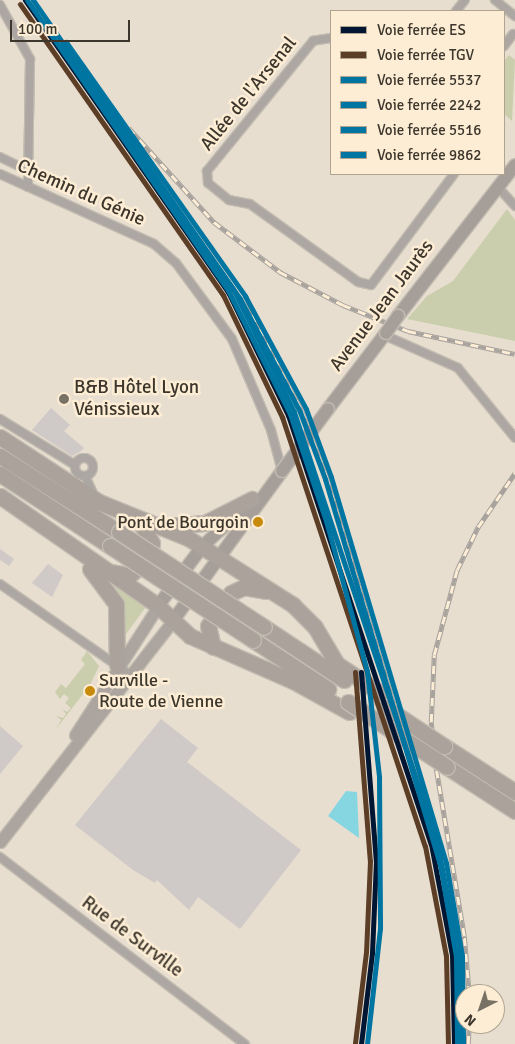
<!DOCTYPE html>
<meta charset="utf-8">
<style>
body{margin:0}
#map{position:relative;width:515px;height:1044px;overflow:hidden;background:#e7ded0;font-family:Signika,sans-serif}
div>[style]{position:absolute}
.green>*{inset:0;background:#caceac}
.water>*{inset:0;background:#86d6e2}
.building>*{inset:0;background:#cfc9c7}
.roads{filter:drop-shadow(1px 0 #c3bcb1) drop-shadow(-1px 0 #c3bcb1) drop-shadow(0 1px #c3bcb1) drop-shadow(0 -1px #c3bcb1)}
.street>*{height:8px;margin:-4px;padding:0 4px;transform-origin:4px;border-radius:4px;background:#aca7a2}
.street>.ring{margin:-4px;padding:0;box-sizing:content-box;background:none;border:8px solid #aca7a2;border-radius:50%}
.secondary>*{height:11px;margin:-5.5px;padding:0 5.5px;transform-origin:5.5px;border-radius:5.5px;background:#aca59f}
.primary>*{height:12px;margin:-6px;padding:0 6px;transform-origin:6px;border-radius:6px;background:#a69e99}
.highway>*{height:15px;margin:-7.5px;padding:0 7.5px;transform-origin:7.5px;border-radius:7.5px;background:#aba29b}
.rail>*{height:4.5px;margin-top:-2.25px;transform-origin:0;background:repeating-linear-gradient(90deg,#fdedd4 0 8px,#a8a29d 0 16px);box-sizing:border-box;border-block:1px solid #a8a29d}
.bridges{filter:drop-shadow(1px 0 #c3bcb1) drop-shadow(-1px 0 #c3bcb1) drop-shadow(0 1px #c3bcb1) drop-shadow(0 -1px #c3bcb1)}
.primary-bridge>*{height:12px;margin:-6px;padding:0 6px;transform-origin:6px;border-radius:6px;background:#a69e99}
.highway-bridge>*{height:15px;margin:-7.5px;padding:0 7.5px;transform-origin:7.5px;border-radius:7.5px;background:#aba29b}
.rail-1>*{height:5px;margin:-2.5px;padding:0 2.5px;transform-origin:2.5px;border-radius:2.5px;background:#011633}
.rail-2>*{height:5px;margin:-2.5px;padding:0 2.5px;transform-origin:2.5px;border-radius:2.5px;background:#5c3e26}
.rail-3>*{height:5px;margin:-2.5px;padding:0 2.5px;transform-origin:2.5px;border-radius:2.5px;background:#0075a1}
.rail-4>*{height:5px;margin:-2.5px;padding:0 2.5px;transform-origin:2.5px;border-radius:2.5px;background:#0075a1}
.rail-5>*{height:5px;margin:-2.5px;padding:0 2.5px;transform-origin:2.5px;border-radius:2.5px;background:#0075a1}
.rail-6>*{height:5px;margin:-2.5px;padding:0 2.5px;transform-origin:2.5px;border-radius:2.5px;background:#0075a1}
.dots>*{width:14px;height:14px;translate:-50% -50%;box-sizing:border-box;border:2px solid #fdedd4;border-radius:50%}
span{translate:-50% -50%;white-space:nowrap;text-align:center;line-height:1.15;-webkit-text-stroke:5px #fdedd4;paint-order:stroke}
.bus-label{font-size:18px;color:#3c362c}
.right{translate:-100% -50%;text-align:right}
.left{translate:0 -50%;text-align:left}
.street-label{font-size:19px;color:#3c362c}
.poi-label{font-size:19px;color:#3c362c}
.legend{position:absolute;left:330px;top:10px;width:175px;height:165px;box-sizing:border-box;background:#fdedd4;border:1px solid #b0a491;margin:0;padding:6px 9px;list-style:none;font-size:15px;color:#3c362c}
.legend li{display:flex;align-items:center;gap:10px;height:25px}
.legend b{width:25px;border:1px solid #b0a491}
.north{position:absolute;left:455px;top:984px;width:50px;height:50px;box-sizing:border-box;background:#fdedd4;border:1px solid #b0a491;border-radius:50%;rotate:221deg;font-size:14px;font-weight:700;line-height:20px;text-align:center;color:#3c362c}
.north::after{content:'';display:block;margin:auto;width:18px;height:22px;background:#787165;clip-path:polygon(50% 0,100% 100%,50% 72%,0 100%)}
.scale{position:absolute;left:10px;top:20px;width:120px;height:22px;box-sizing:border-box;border:2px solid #3c362c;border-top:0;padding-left:6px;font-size:15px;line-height:18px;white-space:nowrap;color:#3c362c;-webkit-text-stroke:4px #fdedd4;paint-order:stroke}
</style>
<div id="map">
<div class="green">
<i style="clip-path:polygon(509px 55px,515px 60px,512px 121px,504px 114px,504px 61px)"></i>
<i style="clip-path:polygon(507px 209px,515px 220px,515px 341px,407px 319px,427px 296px,453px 281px)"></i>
<i style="clip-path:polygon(107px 580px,129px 592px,156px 593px,124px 637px)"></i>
<i style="clip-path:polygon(87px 651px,99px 666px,90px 685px,56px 729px,61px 720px,56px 716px,63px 718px,66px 714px,62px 709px,67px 712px,71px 708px,65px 703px,69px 698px,64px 694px,60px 699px,55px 692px,61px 684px,66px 688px,85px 664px,81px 660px)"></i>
</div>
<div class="water">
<i style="clip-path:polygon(346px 791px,357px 792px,359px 838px,328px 816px)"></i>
</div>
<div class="building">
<i style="clip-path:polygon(51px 408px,70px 425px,64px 431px,84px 448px,81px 451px,72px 456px,32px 430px)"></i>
<i style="clip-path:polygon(0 549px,14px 559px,9px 566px,0 560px)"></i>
<i style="clip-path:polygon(48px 564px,63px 575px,52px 597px,32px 583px)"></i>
<i style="clip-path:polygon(161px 719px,198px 748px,187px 762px,301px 850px,240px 929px,198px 897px,189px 910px,157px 880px,155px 883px,133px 870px,75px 825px)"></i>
<i style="clip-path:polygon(0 726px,23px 746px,0 774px)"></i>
</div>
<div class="roads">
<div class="street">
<i style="left:495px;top:0;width:26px;rotate:39deg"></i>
<i style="left:0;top:5px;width:62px;rotate:60.9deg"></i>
<i style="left:30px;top:59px;width:128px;rotate:90.9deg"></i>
<i style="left:456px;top:11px;width:14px;rotate:-51deg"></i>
<i style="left:331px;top:38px;width:18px;rotate:171deg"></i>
<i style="left:313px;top:41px;width:168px;rotate:129.2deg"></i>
<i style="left:207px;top:171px;width:12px;rotate:85deg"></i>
<i style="left:208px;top:183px;width:27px;rotate:39deg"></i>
<i style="left:229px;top:200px;width:21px;rotate:11deg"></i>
<i style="left:250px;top:204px;width:133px;rotate:35.8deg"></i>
<i style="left:358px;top:282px;width:13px;rotate:13deg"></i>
<i style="left:371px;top:285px;width:139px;rotate:-53.2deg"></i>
<i style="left:504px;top:46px;width:15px;rotate:-53deg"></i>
<i style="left:0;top:157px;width:32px;rotate:26deg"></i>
<i style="left:0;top:174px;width:169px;rotate:24.4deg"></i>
<i style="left:154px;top:244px;width:29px;rotate:41deg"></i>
<i style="left:176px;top:263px;width:94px;rotate:53.6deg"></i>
<i style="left:232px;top:339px;width:99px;rotate:66.8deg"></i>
<i style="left:271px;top:430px;width:42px;rotate:75deg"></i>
<i style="left:497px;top:186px;width:27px;rotate:48deg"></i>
<i style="left:384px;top:335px;width:81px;rotate:24deg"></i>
<i style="left:458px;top:368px;width:90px;rotate:50.8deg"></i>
<i style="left:0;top:419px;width:88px;rotate:31.5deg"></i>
<i class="ring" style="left:75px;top:458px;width:10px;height:10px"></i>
<i style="left:85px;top:476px;width:21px;rotate:65deg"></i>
<i style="left:0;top:584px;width:157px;rotate:34.9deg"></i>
<i style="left:0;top:857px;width:308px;rotate:37.4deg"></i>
</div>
<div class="secondary">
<i style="left:75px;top:735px;width:153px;rotate:-57.2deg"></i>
<i style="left:0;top:842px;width:279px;rotate:-52deg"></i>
</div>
<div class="primary">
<i style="left:398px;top:316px;width:191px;rotate:-52.2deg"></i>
<i style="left:328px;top:409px;width:96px;rotate:-52.7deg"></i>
<i style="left:158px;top:606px;width:74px;rotate:-53.3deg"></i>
<i style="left:202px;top:547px;width:59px;rotate:-43.6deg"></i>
<i style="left:172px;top:622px;width:187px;rotate:-53.9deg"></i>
</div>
<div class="highway">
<i style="left:0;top:437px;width:118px;rotate:33.3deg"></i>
<i style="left:99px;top:502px;width:96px;rotate:22deg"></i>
<i style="left:188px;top:538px;width:125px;rotate:32.5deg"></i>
<i style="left:293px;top:605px;width:31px;rotate:45deg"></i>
<i style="left:315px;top:627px;width:43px;rotate:59.3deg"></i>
<i style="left:337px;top:664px;width:48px;rotate:34deg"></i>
<i style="left:377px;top:691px;width:18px;rotate:63deg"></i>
<i style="left:0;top:456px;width:141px;rotate:32.6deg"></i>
<i style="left:0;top:474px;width:131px;rotate:33.2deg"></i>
<i style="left:0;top:496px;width:193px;rotate:34.8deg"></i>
<i style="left:158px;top:606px;width:44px;rotate:43.2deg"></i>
<i style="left:190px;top:636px;width:112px;rotate:23.6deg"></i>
<i style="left:293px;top:681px;width:64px;rotate:29deg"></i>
<i style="left:165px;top:526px;width:40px;rotate:-4.3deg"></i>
<i style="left:205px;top:523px;width:53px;rotate:-27.1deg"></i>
<i style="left:90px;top:569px;width:44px;rotate:53.4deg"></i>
<i style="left:116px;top:604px;width:61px;rotate:89.1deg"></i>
<i style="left:110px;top:572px;width:20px;rotate:9deg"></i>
<i style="left:130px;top:575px;width:25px;rotate:-42deg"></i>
<i style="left:149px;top:558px;width:15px;rotate:-79deg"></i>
<i style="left:152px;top:543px;width:24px;rotate:-120deg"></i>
<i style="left:264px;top:627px;width:96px;rotate:33.5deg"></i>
<i style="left:253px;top:640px;width:90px;rotate:33.2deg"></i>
<i style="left:213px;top:647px;width:22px;rotate:-103deg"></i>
<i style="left:208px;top:626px;width:40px;rotate:-55.1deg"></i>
<i style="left:231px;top:593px;width:14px;rotate:-25deg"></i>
<i style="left:244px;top:587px;width:23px;rotate:10deg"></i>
<i style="left:444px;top:746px;width:85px;rotate:32.9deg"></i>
<i style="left:447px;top:767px;width:81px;rotate:32.9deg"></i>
</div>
</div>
<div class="rail">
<i style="left:32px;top:0;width:384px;rotate:55.1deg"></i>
<i style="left:252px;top:315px;width:108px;rotate:62.5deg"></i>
<i style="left:302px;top:411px;width:72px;rotate:69.5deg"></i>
<i style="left:327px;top:478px;width:402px;rotate:73.5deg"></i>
<i style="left:441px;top:863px;width:94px;rotate:80.2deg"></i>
<i style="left:457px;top:956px;width:88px;rotate:88.7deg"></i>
<i style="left:129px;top:128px;width:127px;rotate:47.9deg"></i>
<i style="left:214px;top:222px;width:83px;rotate:37.1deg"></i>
<i style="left:280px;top:272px;width:71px;rotate:27.6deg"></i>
<i style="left:343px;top:305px;width:70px;rotate:21.8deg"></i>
<i style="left:408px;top:331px;width:109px;rotate:12.1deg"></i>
<i style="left:469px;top:994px;width:58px;rotate:-94.9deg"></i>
<i style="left:464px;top:936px;width:169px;rotate:-99.5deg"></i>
<i style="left:436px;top:769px;width:47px;rotate:-96.1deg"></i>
<i style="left:431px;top:722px;width:67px;rotate:-87.4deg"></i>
<i style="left:434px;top:655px;width:88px;rotate:-74.9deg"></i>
<i style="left:457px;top:570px;width:48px;rotate:-64deg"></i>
<i style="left:478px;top:527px;width:65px;rotate:-55.6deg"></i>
<i style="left:468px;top:1044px;width:20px;rotate:-87deg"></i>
</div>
<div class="bridges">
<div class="primary-bridge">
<i style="left:386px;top:333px;width:21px;rotate:-55deg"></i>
<i style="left:282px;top:471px;width:77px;rotate:-53.4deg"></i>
</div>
<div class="highway-bridge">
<i style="left:119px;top:532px;width:173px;rotate:33.2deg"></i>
<i style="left:110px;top:546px;width:171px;rotate:33.3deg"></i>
<i style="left:348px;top:702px;width:118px;rotate:33.3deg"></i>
<i style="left:385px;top:707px;width:71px;rotate:33.5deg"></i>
</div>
</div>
<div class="rail-1">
<i style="left:25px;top:0;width:356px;rotate:55.2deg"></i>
<i style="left:228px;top:292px;width:137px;rotate:64deg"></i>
<i style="left:288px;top:415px;width:452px;rotate:71.6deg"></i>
<i style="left:431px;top:844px;width:113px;rotate:79.3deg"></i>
<i style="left:452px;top:955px;width:89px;rotate:88.7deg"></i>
<i style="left:361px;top:672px;width:190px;rotate:85.5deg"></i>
<i style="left:376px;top:861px;width:92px;rotate:92.5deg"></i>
<i style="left:372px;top:953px;width:92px;rotate:96.9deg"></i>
</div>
<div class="rail-2">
<i style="left:20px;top:4px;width:355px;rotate:55.1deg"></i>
<i style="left:223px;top:295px;width:136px;rotate:64.2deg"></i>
<i style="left:282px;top:417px;width:452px;rotate:71.6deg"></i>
<i style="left:425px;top:846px;width:112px;rotate:79.2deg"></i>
<i style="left:446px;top:956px;width:88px;rotate:88.7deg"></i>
<i style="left:355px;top:672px;width:190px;rotate:85.5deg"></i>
<i style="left:370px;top:861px;width:91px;rotate:92.5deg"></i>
<i style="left:366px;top:952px;width:92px;rotate:96.9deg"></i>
</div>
<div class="rail-3">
<i style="left:27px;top:0;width:355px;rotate:55.3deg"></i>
<i style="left:229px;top:292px;width:136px;rotate:63.4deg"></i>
<i style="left:290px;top:414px;width:116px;rotate:71.4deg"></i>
<i style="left:327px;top:524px;width:152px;rotate:74.8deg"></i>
<i style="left:367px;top:671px;width:107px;rotate:83.5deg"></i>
<i style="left:379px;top:777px;width:151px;rotate:89.6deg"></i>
<i style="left:380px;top:928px;width:117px;rotate:96.4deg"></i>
</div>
<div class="rail-4">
<i style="left:66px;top:42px;width:311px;rotate:54.8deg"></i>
<i style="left:245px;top:296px;width:128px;rotate:61.6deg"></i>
<i style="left:306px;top:409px;width:72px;rotate:69.8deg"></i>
<i style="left:331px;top:477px;width:403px;rotate:73.4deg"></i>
<i style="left:446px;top:863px;width:94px;rotate:80.2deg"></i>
<i style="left:462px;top:956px;width:88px;rotate:89.3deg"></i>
</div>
<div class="rail-5">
<i style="left:61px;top:46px;width:310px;rotate:54.7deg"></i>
<i style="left:240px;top:299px;width:128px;rotate:62deg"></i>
<i style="left:300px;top:412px;width:72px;rotate:69.5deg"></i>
<i style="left:325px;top:479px;width:402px;rotate:73.4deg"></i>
<i style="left:440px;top:864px;width:94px;rotate:80.2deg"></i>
<i style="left:456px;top:957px;width:87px;rotate:89.3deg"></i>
</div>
<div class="rail-6">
<i style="left:33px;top:0;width:351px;rotate:55.3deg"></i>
<i style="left:233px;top:289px;width:137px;rotate:63.6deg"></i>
<i style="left:294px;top:412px;width:453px;rotate:71.6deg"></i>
<i style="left:437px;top:842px;width:114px;rotate:79.4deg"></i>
<i style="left:458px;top:954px;width:90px;rotate:88.7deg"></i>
</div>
<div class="dots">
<i style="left:64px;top:399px;background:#787165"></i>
<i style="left:258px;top:522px;background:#c88a0b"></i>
<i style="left:90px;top:691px;background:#c88a0b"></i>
</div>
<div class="bus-label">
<span class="right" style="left:249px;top:522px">Pont de Bourgoin</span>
<span class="left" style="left:99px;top:691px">Surville -<br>Route de Vienne</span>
</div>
<div class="street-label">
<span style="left:249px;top:94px;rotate:-51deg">Allée de l'Arsenal</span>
<span style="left:81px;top:193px;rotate:24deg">Chemin du Génie</span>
<span style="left:382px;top:306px;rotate:-53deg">Avenue Jean Jaurès</span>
<span style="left:132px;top:937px;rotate:37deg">Rue de Surville</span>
</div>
<div class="poi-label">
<span class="left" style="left:74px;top:399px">B&amp;B Hôtel Lyon<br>Vénissieux</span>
</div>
<ul class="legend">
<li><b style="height:6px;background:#011633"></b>Voie ferrée ES</li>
<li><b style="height:6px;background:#5c3e26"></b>Voie ferrée TGV</li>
<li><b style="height:6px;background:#0075a1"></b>Voie ferrée 5537</li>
<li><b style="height:6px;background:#0075a1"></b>Voie ferrée 2242</li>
<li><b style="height:6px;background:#0075a1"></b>Voie ferrée 5516</li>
<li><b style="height:6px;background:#0075a1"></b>Voie ferrée 9862</li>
</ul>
<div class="north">N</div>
<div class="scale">100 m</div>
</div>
